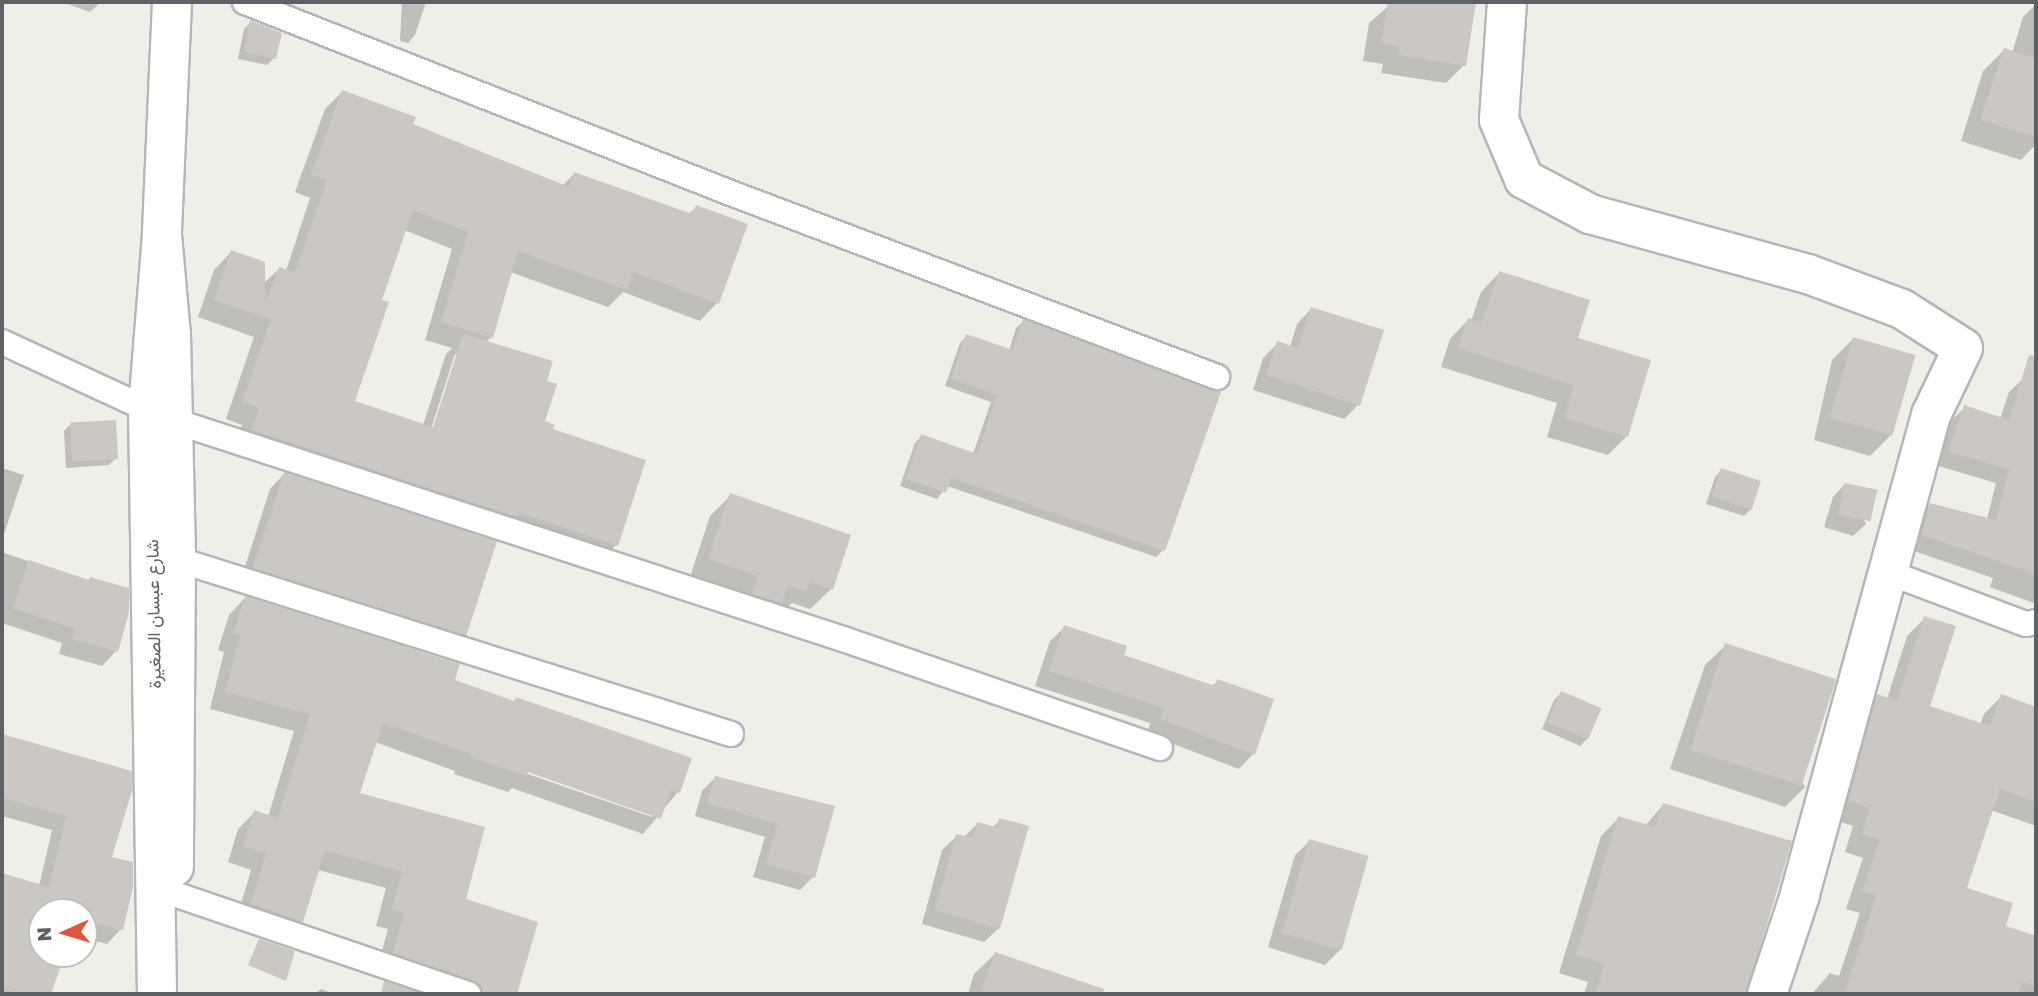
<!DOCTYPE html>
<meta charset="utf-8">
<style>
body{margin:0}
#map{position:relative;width:2038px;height:996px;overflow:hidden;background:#efeee7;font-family:"Golos Text",Vazirmatn,sans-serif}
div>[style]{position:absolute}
.shadow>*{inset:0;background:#0003}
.building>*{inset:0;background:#cbc8c4;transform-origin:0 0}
.roads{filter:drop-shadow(2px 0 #b4b6ba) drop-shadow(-2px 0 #b4b6ba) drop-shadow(0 2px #b4b6ba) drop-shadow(0 -2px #b4b6ba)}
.service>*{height:24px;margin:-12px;padding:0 12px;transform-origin:12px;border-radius:12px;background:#fff}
.minor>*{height:38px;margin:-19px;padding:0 19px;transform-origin:19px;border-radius:19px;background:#fff}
.tertiary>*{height:38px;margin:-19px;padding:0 19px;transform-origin:19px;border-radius:19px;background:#fff}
.secondary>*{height:38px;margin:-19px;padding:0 19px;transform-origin:19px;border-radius:19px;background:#fff}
span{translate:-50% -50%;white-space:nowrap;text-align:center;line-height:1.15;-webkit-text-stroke:7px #fff;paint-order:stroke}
.street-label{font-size:18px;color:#5e6166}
.frame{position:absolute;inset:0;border:4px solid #5e6166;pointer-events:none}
.north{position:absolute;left:28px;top:898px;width:70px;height:70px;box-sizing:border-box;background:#fff;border:2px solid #bfc0c2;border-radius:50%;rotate:266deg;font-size:19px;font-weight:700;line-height:28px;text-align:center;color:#5e6166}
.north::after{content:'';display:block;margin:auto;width:24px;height:32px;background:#df553e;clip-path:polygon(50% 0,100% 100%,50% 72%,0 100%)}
</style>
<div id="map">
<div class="shadow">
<i style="clip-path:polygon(62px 2px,101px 2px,90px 12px)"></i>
<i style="clip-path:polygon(261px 2px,293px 2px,285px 11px)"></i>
<i style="clip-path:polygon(402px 2px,426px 2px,415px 35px,408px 43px,400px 41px)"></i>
<i style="clip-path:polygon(1393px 2px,1474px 2px,1464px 65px,1446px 83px,1381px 73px,1383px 64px,1363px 61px,1369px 23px)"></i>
<i style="clip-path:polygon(2036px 4px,2036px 144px,2021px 160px,1961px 141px,1983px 71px,2004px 50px,2012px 53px,2023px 17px)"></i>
<i style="clip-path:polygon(251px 22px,274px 58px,267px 65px,238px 59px,244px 29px)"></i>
<i style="clip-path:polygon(evenodd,342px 92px,411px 125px,562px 186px,574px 174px,689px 214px,696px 207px,717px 303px,700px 321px,623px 292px,608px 307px,510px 272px,491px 337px,485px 343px,545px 382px,543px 422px,551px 430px,616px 545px,599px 563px,235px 448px,242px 425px,226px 419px,254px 337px,198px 317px,214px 270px,231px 252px,263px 284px,279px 269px,286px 271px,310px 198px,295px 192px,325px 109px,342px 92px,404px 230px,452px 249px,425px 340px,452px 348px,446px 354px,423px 425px,353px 402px,380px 301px,404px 230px,342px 92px,455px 354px,458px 354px,432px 436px,429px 435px,455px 354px)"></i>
<i style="clip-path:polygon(1499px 273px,1575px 339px,1626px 437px,1608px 455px,1547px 437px,1557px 403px,1441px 367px,1450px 339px,1468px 320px,1471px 321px,1481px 292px)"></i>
<i style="clip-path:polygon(1311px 309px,1358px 405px,1344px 419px,1253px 390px,1263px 358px,1278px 343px,1290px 347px,1297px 324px)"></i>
<i style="clip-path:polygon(1023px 322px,1216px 393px,1163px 550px,1156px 557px,947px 486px,937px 499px,900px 486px,915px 443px,921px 436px,973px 454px,991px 402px,945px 386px,960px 343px,967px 336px,1009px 351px,1016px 328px)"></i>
<i style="clip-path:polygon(1853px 339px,1891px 435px,1870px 456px,1814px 440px,1832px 360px)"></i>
<i style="clip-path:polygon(2023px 379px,2036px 383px,2036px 604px,1990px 587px,1993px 578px,1908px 549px,1916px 519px,1930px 505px,1987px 519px,1996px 483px,1935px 465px,1951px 421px,1965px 407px,2000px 419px,2009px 392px)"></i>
<i style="clip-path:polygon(71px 424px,116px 458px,109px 465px,66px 468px,64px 431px)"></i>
<i style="clip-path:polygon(2px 468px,24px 475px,2px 540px)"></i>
<i style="clip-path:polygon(1721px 470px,1751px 509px,1744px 516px,1706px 504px,1715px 477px)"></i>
<i style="clip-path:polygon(284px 474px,467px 635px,453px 649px,240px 582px,270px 489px)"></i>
<i style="clip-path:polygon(1845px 484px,1866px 524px,1853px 536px,1824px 527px,1833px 497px)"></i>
<i style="clip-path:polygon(731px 495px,831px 589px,810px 609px,792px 603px,784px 611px,689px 580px,710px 516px)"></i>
<i style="clip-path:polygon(2px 552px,88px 582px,116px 651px,102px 666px,59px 654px,62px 643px,2px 623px)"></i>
<i style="clip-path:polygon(evenodd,245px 598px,453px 681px,678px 792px,643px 834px,512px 788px,508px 792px,454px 774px,455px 771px,375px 742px,358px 794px,463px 900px,536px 923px,515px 994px,448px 994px,377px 969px,388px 929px,376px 926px,386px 888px,318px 870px,302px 921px,285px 938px,236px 921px,251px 870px,228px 862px,238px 829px,255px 812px,268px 817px,294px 731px,210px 709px,224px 652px,218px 650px,229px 615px,245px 598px,520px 767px,652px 814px,652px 817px,519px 771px,520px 767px)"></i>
<i style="clip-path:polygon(1925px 618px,1928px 707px,1980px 725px,1984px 714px,2002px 696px,2036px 709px,2036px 826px,1991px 810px,1965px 889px,2004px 927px,2036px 938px,2036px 994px,1812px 994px,1830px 973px,1839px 976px,1860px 913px,1846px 909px,1863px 858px,1845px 852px,1853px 826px,1832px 819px,1860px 714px,1878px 696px,1887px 699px,1907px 636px)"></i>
<i style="clip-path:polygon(1065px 627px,1122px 656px,1211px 687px,1218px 681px,1272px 700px,1253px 754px,1239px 769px,1147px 734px,1150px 723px,1035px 686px,1050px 641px)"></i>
<i style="clip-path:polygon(1726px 645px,1805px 787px,1785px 807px,1670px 769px,1705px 665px)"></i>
<i style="clip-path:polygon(1561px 693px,1587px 739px,1580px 746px,1542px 729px,1554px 700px)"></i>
<i style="clip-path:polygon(2px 735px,130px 772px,110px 858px,121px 929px,107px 944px,84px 938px,84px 912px,42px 912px,42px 954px,63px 954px,50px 994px,2px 994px,2px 887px,12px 877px,39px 886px,52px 830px,2px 816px)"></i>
<i style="clip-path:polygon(715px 778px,833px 808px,813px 877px,800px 890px,753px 877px,765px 837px,695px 816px,702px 791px)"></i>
<i style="clip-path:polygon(1663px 805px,1790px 843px,1744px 994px,1584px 994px,1588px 982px,1559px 973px,1601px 836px,1619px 818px,1645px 826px)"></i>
<i style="clip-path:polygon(1000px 820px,999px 928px,984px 942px,922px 924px,942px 850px,957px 836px,964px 837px,977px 824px,992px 828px)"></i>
<i style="clip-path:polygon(1310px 841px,1367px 858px,1339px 951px,1325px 965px,1268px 947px,1295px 855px)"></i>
<i style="clip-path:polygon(995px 954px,1064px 977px,1058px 994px,968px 994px,974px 974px)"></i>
<i style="clip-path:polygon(321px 989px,334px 994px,315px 994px)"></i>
</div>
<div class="building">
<i style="clip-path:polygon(1388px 2px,1476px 2px,1466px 66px,1399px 55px,1400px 46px,1381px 43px)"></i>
<i style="clip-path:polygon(250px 20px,282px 33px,276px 59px,244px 52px)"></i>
<i style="clip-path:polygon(2004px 48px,2036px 58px,2036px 137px,1980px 120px)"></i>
<i style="clip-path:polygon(342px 90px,416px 117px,413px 124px,569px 187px,574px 172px,692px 214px,696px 205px,748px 224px,719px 304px,633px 272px,627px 290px,518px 251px,493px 338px,441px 322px,468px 232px,413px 210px,382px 300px,389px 302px,355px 401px,433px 427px,463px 334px,553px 361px,547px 381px,557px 384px,545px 421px,555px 425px,553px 429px,646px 460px,618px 546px,519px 513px,518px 517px,251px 430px,259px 408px,242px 402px,271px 319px,214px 300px,231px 250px,265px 262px,265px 304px,279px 267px,295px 272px,327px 180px,311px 175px)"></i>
<i style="clip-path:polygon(1499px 271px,1590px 300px,1578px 338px,1651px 360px,1628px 437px,1564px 418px,1574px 385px,1458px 348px,1468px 318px,1482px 322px)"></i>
<i style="clip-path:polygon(1311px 307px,1384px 330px,1360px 406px,1266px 375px,1277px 341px,1298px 348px)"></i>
<i style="clip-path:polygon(1023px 319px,1221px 392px,1165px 551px,951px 478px,946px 493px,906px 479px,921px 434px,977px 454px,997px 395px,951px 379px,966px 334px,1013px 350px)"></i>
<i style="left:1853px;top:337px;width:65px;height:84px;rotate:16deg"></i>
<i style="clip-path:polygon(2029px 355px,2036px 356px,2036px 574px,1921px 535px,1930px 503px,1996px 520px,2009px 469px,1948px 452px,1964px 405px,2009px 420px)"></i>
<i style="left:116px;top:420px;width:39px;height:46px;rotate:87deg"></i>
<i style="left:1721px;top:468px;width:42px;height:30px;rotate:18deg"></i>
<i style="left:284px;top:472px;width:224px;height:101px;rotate:18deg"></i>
<i style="left:1845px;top:483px;width:33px;height:32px;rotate:12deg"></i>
<i style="clip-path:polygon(730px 493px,851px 535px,833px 590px,810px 582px,806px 591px,788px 585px,782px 603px,752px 594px,758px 576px,708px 559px)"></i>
<i style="clip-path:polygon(29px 560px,89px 580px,90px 577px,129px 588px,129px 612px,118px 652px,72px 639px,75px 629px,13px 608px)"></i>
<i style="clip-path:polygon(245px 596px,460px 664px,455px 680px,514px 701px,516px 697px,692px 758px,680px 793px,671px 790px,661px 819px,528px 772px,526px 776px,470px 757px,471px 754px,383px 723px,360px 793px,485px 827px,466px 899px,538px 922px,517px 994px,482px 994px,480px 985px,473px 980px,393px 953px,404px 913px,392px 910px,402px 871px,325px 851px,303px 922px,251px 904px,266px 853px,243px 846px,254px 810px,278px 818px,310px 714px,225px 692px,240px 636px,233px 634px)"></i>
<i style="clip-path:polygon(1924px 616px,1956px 626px,1930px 706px,1990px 726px,2001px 694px,2036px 707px,2036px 802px,2000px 789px,1967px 888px,2013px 903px,2006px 926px,2036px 936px,2036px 987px,2021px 982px,2019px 994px,1844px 994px,1876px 896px,1862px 891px,1880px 840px,1862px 834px,1870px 808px,1848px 801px,1877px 694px,1897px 701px)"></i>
<i style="clip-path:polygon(1064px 625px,1127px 646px,1124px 655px,1215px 686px,1217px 679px,1274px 699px,1255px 755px,1160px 719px,1164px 708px,1049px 671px)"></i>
<i style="left:1725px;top:643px;width:117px;height:112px;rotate:18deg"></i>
<i style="left:1561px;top:691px;width:44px;height:34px;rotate:23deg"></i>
<i style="clip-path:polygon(2px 734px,132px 771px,132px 791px,112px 857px,133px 862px,133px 887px,123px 930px,84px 921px,84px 912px,42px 912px,42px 954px,65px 954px,51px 994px,20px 994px,2px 988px,2px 873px,49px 887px,66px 816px,2px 798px)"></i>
<i style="clip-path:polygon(715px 776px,835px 806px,815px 878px,766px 864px,777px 824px,707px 803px)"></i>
<i style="clip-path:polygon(1663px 803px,1792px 841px,1746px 994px,1595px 994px,1605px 964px,1576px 955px,1618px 816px,1655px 827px)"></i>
<i style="clip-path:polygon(999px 818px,1029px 826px,1000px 929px,935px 910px,956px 834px,972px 838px,977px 822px,997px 827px)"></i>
<i style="left:1309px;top:839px;width:62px;height:98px;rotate:16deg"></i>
<i style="clip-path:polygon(259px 939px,295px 951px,286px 981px,248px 965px)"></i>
<i style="clip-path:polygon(995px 952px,1104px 989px,1103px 994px,980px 994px)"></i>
<i style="clip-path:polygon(384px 981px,423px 994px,381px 994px)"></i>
</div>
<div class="roads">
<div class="service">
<i style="left:245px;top:2px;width:519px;rotate:21.47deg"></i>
<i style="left:728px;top:192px;width:523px;rotate:20.72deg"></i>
<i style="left:2px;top:342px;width:186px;rotate:24.8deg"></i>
<i style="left:171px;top:420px;width:710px;rotate:18.05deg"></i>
<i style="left:846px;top:640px;width:332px;rotate:19deg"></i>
<i style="left:176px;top:559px;width:582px;rotate:17.5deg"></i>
<i style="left:1890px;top:573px;width:145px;rotate:20.6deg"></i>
<i style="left:2026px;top:624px;width:10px;rotate:-11deg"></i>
<i style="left:174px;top:894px;width:311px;rotate:18.8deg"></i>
</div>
<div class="minor">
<i style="left:1507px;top:2px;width:118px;rotate:93.9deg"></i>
<i style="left:1499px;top:120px;width:64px;rotate:67deg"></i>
<i style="left:1524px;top:179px;width:75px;rotate:27.9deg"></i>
<i style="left:1590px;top:214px;width:226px;rotate:15.4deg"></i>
<i style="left:1808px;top:274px;width:100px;rotate:20.4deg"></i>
<i style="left:1902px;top:309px;width:72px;rotate:32.6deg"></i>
<i style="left:1963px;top:348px;width:74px;rotate:115.5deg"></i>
<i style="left:1931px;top:415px;width:498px;rotate:105.3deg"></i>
<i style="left:1800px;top:895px;width:104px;rotate:108.4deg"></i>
</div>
<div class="tertiary">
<i style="left:172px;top:2px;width:233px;rotate:92.5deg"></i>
<i style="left:162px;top:235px;width:100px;rotate:84.9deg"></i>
<i style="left:171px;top:335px;width:224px;rotate:88.7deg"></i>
<i style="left:176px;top:559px;width:308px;rotate:90.4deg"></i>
</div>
<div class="secondary">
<i style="left:157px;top:994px;width:585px;rotate:-90.88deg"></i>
<i style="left:148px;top:409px;width:175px;rotate:-85.4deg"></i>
</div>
</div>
<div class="street-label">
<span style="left:153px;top:614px;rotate:-91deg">شارع عبسان الصغيرة</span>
</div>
<div class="frame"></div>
<div class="north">N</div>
</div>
